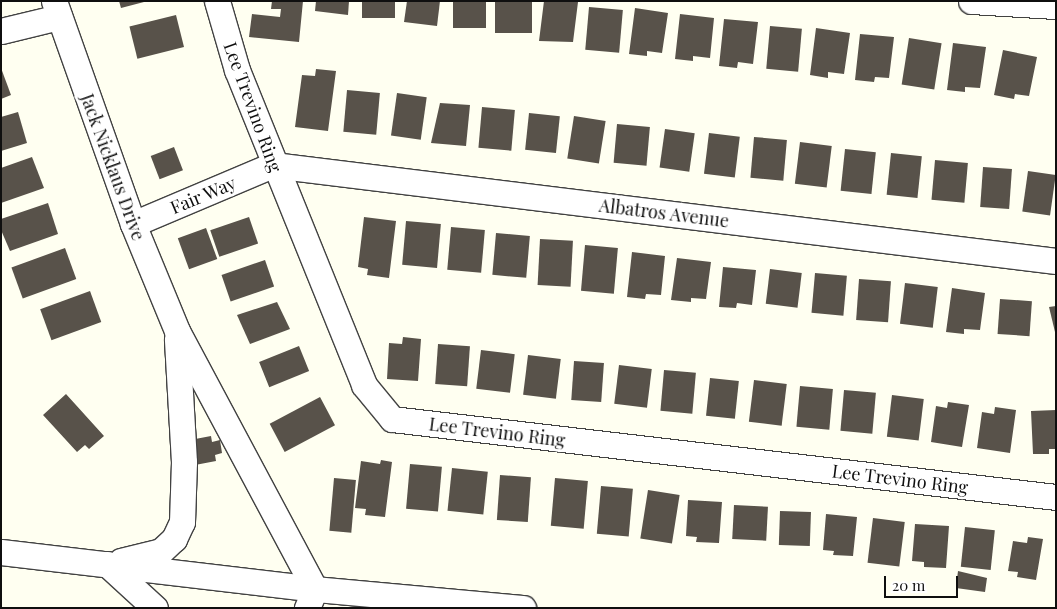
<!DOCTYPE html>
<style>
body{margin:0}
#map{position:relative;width:1057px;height:609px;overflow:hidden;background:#fffff1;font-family:"Playfair Display",serif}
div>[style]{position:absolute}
.building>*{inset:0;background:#58524a;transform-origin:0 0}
.roads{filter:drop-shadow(1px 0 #424242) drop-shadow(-1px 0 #424242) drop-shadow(0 1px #424242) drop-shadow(0 -1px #424242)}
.street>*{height:25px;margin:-12.5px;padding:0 12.5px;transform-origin:12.5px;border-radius:12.5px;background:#fff}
span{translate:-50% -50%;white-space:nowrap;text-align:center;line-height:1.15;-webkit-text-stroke:5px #fff;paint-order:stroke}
.street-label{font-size:18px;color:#0f0f0f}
.frame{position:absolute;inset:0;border:2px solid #0f0f0f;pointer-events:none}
.scale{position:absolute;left:884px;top:576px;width:74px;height:22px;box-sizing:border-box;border:2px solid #0f0f0f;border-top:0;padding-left:6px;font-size:15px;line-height:18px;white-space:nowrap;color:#0f0f0f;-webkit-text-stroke:4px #fff;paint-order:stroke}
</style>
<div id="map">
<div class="building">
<i style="clip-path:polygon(119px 1px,144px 1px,144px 2px,121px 8px)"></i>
<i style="clip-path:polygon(272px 1px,303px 1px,299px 42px,249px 37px,252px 14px,280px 17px,281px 9px,271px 9px)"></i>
<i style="clip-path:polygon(316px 1px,349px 1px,348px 15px,315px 11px)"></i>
<i style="left:362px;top:1px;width:33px;height:17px"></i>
<i style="clip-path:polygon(407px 1px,440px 1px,437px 26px,404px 22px)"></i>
<i style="left:453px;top:1px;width:33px;height:27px"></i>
<i style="left:495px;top:1px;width:37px;height:32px"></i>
<i style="clip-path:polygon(544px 1px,578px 2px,573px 42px,539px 41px)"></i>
<i style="left:589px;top:7px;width:34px;height:43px;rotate:5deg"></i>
<i style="clip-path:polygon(635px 8px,668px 13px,662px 53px,647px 51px,647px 56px,629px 54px)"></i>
<i style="clip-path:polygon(680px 14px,714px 18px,710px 58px,693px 56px,693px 61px,675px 59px)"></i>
<i style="left:176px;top:15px;width:33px;height:48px;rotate:76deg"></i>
<i style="clip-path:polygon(724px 19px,758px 22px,753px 64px,738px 62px,737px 68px,719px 66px)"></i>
<i style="left:770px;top:26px;width:32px;height:43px;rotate:5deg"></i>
<i style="clip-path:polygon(816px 28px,850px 33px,844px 74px,828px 72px,828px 78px,810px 75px)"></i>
<i style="clip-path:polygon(860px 34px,894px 37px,889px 78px,875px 77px,874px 82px,855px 80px)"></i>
<i style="left:909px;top:38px;width:33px;height:47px;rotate:9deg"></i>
<i style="clip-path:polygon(953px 43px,986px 47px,980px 88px,965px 87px,965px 92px,947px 90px)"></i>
<i style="clip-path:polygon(1003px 50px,1037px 57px,1029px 96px,1015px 94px,1014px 99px,994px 95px)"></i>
<i style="clip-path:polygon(1px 68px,11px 95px,1px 99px)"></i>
<i style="clip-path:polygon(316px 69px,336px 71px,328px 131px,295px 127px,302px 75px,315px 76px)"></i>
<i style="left:347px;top:90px;width:33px;height:42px;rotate:5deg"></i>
<i style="left:397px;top:93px;width:30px;height:43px;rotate:8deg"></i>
<i style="clip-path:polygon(440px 103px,470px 105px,466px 146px,431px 143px)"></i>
<i style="left:482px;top:107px;width:33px;height:41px;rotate:5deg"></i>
<i style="clip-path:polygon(18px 112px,27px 143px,1px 151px,1px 117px)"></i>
<i style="left:529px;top:113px;width:31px;height:37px;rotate:6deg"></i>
<i style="left:574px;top:116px;width:32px;height:43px;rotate:9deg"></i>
<i style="left:617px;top:124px;width:33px;height:39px;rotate:5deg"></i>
<i style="left:665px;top:129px;width:30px;height:39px;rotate:8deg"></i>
<i style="left:709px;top:133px;width:31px;height:41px;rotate:7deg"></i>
<i style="left:754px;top:137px;width:33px;height:41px;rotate:5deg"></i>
<i style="left:800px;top:142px;width:32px;height:42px;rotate:7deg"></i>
<i style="left:174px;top:147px;width:25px;height:25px;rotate:69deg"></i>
<i style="left:845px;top:149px;width:31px;height:42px;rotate:6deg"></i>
<i style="left:891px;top:153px;width:31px;height:42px;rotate:6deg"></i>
<i style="clip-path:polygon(32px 157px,44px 188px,1px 203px,1px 168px)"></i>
<i style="left:935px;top:160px;width:33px;height:40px;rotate:5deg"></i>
<i style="left:983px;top:167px;width:29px;height:40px;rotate:4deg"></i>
<i style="left:1028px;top:171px;width:28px;height:41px;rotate:8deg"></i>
<i style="clip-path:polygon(48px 203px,58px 234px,10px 251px,1px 230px,1px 219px)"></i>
<i style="left:249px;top:217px;width:28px;height:41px;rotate:71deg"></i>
<i style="clip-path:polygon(364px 217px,396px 221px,389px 278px,367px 275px,368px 269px,358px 267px)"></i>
<i style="left:406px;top:221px;width:35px;height:44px;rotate:5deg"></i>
<i style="left:451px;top:227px;width:34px;height:43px;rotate:5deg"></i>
<i style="left:206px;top:228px;width:33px;height:30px;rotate:70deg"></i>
<i style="left:496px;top:233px;width:34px;height:42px;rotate:5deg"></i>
<i style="left:540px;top:239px;width:33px;height:46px;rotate:3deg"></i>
<i style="left:585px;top:245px;width:33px;height:46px;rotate:5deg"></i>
<i style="left:65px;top:248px;width:33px;height:57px;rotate:70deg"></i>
<i style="clip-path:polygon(632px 252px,665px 256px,661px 295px,646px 294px,645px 299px,627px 297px)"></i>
<i style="clip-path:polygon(677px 258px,711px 262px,706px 299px,691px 298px,691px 302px,671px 300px)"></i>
<i style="left:265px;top:260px;width:28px;height:46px;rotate:71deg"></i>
<i style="clip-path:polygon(723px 267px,756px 270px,752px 305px,737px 303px,736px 308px,719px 307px)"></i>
<i style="left:770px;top:269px;width:32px;height:35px;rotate:7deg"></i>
<i style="left:815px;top:273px;width:32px;height:40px;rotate:5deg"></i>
<i style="left:859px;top:279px;width:32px;height:41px;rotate:4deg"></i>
<i style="left:905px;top:283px;width:33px;height:41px;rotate:7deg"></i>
<i style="clip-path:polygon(952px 288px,985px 293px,980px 330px,964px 329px,964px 334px,946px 332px)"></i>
<i style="left:90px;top:291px;width:33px;height:53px;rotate:70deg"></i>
<i style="left:1000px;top:299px;width:32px;height:35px;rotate:4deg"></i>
<i style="clip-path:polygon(277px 302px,290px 329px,250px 344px,237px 315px)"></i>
<i style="clip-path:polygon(1056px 306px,1056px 332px,1055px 332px,1049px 307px)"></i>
<i style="clip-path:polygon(403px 337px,421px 339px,418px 381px,387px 379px,389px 343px,402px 344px)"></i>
<i style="left:438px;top:344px;width:32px;height:40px;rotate:4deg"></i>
<i style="left:299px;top:346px;width:27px;height:43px;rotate:68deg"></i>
<i style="left:481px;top:350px;width:34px;height:39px;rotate:7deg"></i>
<i style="left:528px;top:355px;width:33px;height:40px;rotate:7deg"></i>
<i style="left:574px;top:361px;width:30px;height:39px;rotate:4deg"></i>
<i style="left:619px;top:365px;width:33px;height:39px;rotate:7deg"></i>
<i style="left:664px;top:370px;width:32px;height:41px;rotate:5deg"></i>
<i style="left:710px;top:378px;width:29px;height:38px;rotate:6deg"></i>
<i style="left:754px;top:380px;width:33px;height:42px;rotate:7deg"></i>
<i style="left:800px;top:386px;width:33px;height:41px;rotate:5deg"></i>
<i style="left:844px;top:390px;width:32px;height:41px;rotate:5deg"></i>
<i style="clip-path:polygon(66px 394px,104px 436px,89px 449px,85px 445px,77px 452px,43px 415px)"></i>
<i style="left:892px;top:395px;width:32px;height:42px;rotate:7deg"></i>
<i style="left:320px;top:397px;width:32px;height:57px;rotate:62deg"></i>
<i style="clip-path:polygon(948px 402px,969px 405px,962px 447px,931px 442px,936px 406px,947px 408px)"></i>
<i style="clip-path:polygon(995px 407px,1016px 410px,1010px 453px,977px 448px,982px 412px,994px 414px)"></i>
<i style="clip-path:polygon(1056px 410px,1056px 449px,1049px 449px,1049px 454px,1033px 454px,1031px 411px)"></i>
<i style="clip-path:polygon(211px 436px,212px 442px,220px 440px,222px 453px,215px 455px,216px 461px,195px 465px,190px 440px)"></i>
<i style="clip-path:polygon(381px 460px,392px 462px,385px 517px,365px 515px,366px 509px,355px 508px,361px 461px,380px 464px)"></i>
<i style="left:410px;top:464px;width:32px;height:45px;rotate:5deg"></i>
<i style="left:452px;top:468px;width:36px;height:43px;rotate:6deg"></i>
<i style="left:500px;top:475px;width:31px;height:45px;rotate:4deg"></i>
<i style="left:334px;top:478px;width:22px;height:53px;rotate:5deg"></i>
<i style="left:555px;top:478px;width:33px;height:48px;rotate:5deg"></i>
<i style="left:601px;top:486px;width:32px;height:48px;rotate:5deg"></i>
<i style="left:648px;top:490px;width:32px;height:49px;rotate:9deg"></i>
<i style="clip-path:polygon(688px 500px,722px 502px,719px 543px,696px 542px,697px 537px,686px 536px)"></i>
<i style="left:734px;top:505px;width:34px;height:34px;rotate:3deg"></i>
<i style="left:780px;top:511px;width:31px;height:34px;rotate:2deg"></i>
<i style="clip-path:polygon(826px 514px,857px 517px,853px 556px,833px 555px,834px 551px,823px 550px)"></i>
<i style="left:873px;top:518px;width:32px;height:45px;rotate:7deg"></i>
<i style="clip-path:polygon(915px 524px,949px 526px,946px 568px,924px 567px,924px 562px,912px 561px)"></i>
<i style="left:965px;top:527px;width:30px;height:40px;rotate:6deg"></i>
<i style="clip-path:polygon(1028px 537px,1043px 539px,1036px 580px,1017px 577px,1018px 572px,1008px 571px,1013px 541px,1027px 543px)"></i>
<i style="clip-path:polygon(958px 571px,987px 578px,985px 592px,956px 588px)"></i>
</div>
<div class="roads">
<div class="street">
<i style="left:54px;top:1px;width:237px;rotate:70.5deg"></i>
<i style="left:133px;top:224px;width:116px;rotate:67.6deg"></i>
<i style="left:177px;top:331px;width:293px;rotate:61.9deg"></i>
<i style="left:315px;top:589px;width:21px;rotate:113deg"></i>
<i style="left:217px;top:1px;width:72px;rotate:73.8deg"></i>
<i style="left:237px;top:70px;width:340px;rotate:68deg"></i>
<i style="left:364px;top:385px;width:44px;rotate:50.5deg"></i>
<i style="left:392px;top:419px;width:669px;rotate:6.7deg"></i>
<i style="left:971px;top:1px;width:85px;rotate:3.4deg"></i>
<i style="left:1px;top:31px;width:60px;rotate:-13.6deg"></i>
<i style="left:133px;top:224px;width:152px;rotate:-22.9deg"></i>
<i style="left:273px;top:165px;width:789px;rotate:6.99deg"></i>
<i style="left:1px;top:552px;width:316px;rotate:6.7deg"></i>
<i style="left:315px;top:589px;width:209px;rotate:5.2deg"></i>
<i style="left:121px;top:561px;width:41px;rotate:-14deg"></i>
<i style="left:161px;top:551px;width:18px;rotate:-43deg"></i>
<i style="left:174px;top:539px;width:19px;rotate:-65deg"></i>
<i style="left:182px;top:522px;width:60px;rotate:-88.1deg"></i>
<i style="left:184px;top:462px;width:123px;rotate:-93.3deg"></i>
<i style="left:107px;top:564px;width:65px;rotate:42.5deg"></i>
</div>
</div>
<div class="street-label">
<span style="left:253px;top:107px;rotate:70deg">Lee Trevino Ring</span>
<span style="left:113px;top:167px;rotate:70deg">Jack Nicklaus Drive</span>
<span style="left:203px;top:195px;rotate:-23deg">Fair Way</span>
<span style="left:664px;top:213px;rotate:7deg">Albatros Avenue</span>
<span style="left:497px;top:432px;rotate:7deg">Lee Trevino Ring</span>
<span style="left:900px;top:479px;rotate:7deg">Lee Trevino Ring</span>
</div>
<div class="frame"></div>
<div class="scale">20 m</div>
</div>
